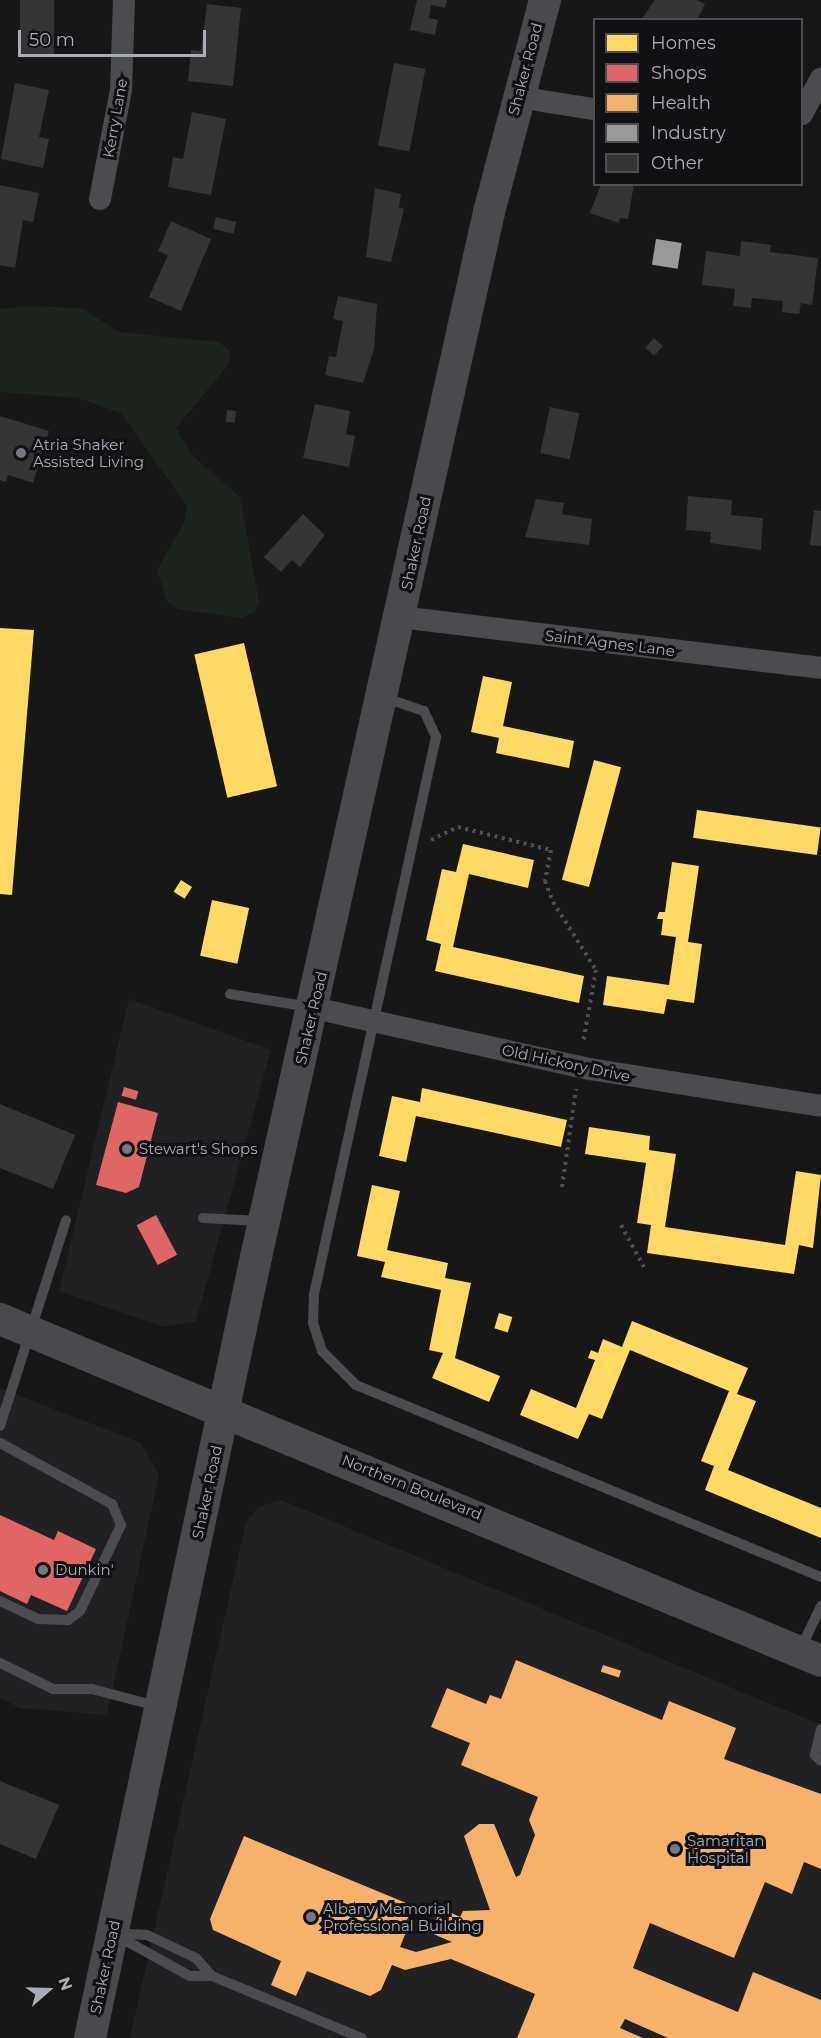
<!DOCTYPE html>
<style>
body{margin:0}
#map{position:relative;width:821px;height:2038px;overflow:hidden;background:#171717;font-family:Montserrat,sans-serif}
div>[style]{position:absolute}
.built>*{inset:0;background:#212123}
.green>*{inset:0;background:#1d241e}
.homes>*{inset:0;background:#ffd966;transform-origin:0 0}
.shops>*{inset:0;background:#e06666;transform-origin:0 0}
.health>*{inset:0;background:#f6b26b;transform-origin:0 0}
.industry>*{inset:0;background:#999;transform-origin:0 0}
.building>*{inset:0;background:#353536;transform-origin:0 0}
.path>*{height:4px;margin-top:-2px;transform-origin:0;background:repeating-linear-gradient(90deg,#4d4e52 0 3px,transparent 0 7.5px)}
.lane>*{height:10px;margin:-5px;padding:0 5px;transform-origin:5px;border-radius:5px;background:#4b4c50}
.street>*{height:22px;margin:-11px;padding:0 11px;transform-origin:11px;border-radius:11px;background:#4b4c50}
.secondary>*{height:32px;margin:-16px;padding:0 16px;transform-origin:16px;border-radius:16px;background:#4a4a4e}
.dots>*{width:16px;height:16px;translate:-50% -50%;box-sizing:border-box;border:3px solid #111113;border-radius:50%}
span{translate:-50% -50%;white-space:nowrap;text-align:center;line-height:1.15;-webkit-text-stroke:6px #111113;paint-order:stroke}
.street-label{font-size:15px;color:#a8adb8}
.poi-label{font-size:15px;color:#a8adb8}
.left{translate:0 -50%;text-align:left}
.legend{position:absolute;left:593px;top:18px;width:210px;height:168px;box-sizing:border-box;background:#111113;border:2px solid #4d4f55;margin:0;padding:8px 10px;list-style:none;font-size:18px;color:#a8adb8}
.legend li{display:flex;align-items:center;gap:12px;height:30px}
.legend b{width:30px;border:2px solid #4d4f55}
.north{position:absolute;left:18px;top:1960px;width:60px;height:60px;-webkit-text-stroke:4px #111113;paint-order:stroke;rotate:70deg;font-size:16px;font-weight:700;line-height:24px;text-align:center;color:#a8adb8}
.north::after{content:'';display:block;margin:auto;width:21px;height:27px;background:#a8adb8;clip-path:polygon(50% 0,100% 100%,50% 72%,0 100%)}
.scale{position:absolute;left:18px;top:30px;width:188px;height:27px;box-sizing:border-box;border:3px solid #a8adb8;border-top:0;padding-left:8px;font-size:18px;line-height:21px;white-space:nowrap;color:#a8adb8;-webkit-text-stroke:4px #111113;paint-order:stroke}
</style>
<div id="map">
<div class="built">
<i style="clip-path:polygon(129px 999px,271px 1050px,196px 1321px,164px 1327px,59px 1291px)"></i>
<i style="clip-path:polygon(0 1388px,141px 1443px,159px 1475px,107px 1715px,20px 1708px,0 1698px)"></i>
<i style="clip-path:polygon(281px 1500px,821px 1725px,821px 2038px,130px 2038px,246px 1522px,258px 1507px)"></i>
</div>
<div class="green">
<i style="clip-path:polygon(23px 306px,81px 308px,119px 332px,219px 342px,231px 352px,228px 365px,176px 428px,192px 455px,240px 497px,259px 602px,254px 613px,241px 618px,178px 609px,167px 602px,157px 570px,184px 523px,187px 506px,121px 413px,78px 398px,0 392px,0 309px)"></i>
</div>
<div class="homes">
<i style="clip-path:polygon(0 628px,34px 630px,12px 895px,0 894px)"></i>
<i style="left:244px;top:643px;width:147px;height:51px;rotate:77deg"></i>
<i style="clip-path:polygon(483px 676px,512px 682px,503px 726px,574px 741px,569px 768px,496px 753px,499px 738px,471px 732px)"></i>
<i style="left:594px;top:760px;width:28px;height:124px;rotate:15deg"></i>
<i style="left:697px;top:810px;width:125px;height:28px;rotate:8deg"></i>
<i style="clip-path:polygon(463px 844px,534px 860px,528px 888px,469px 874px,453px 947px,584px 976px,579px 1003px,435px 971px,441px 944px,426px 940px,442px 869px,456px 872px)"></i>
<i style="clip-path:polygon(672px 862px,699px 866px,688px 942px,702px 944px,694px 1003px,667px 999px,664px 1014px,603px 1005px,607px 976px,669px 985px,676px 937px,661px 935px,663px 919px,657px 919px,659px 912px,665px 912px)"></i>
<i style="left:181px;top:880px;width:13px;height:14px;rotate:32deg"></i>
<i style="left:212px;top:900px;width:38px;height:57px;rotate:12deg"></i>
<i style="clip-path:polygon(422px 1088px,567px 1120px,561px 1147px,416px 1116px,406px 1162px,379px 1156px,392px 1096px,420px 1102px)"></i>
<i style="clip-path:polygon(589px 1127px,650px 1136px,649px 1150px,676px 1154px,665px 1227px,785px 1245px,796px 1171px,821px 1175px,813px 1248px,799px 1245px,794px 1274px,647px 1253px,651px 1225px,637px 1223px,646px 1163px,585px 1154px)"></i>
<i style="clip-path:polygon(372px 1185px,400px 1191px,387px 1250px,448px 1263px,445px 1278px,471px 1283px,455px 1358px,500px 1376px,489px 1402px,432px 1378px,443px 1353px,429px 1350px,441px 1290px,381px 1277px,385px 1262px,357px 1256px)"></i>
<i style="left:499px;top:1313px;width:14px;height:16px;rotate:17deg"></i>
<i style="clip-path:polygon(632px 1321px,748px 1368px,737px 1394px,756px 1401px,728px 1470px,821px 1508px,821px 1538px,705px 1490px,714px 1466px,701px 1461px,729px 1391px,630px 1350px,602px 1419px,589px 1414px,578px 1439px,520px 1415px,531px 1389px,576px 1408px,595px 1360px,588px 1358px,591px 1350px,598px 1353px,603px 1339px,622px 1347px)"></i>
</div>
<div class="shops">
<i style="left:124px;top:1087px;width:15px;height:9px;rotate:16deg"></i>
<i style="clip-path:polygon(118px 1102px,158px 1113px,139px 1187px,126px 1193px,96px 1185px)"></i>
<i style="left:156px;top:1215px;width:45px;height:22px;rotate:62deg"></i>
<i style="clip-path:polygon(0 1515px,54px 1540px,58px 1531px,96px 1549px,67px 1611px,31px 1595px,27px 1604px,0 1591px)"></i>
</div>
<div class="health">
<i style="clip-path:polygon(516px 1660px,662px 1720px,669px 1701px,736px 1728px,724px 1759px,821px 1794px,821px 1869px,804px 1862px,792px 1894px,765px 1882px,734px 1958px,650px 1923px,633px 1968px,738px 2012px,753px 1972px,821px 2000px,821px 2038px,668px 2038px,625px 2019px,620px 2028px,643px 2038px,517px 2038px,535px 1994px,451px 1959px,405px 1970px,392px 1965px,381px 1990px,370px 1996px,307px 1971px,296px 1996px,271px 1985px,281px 1961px,213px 1930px,210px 1919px,244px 1836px,416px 1907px,400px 1947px,416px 1952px,452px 1942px,431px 1933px,441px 1908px,460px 1917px,463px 1911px,490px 1910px,464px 1836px,479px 1824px,494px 1824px,516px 1877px,520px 1875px,535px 1835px,529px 1820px,538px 1797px,461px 1765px,470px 1743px,431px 1727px,447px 1688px,486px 1704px,490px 1695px,501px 1699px)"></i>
<i style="left:603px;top:1665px;width:19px;height:7px;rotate:18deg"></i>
</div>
<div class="industry">
<i style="left:656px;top:239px;width:26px;height:26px;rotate:9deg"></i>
</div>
<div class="building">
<i style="left:20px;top:0;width:34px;height:54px"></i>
<i style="clip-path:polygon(417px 0,447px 0,445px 8px,431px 5px,429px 18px,438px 20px,435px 35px,410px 30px)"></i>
<i style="clip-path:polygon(655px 0,697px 0,705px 4px,697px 20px,641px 20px)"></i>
<i style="clip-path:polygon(207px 4px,241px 8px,233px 86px,188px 81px,191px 50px,201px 51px)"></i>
<i style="left:394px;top:63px;width:32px;height:84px;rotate:11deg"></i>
<i style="clip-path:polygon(15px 83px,49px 90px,39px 137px,49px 139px,43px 168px,1px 159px)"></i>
<i style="clip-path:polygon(192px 112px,226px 119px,211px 195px,168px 187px,173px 157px,183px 159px)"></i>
<i style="clip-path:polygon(601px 184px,634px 184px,628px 219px,620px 218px,619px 223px,590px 213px)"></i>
<i style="clip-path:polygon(0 185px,39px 193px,33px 222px,23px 220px,15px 268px,0 265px)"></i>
<i style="clip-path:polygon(375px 188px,401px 194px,399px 207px,404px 209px,391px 262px,366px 257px)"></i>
<i style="left:216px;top:217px;width:21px;height:12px;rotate:14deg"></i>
<i style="clip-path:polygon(171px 221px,211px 239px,181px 311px,149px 297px,168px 255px,158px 251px)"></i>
<i style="clip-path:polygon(741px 241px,771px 245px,770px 252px,818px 258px,812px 305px,801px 303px,799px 314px,782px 312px,783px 301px,752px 298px,751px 308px,733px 306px,735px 289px,702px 285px,706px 251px,740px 256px)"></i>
<i style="clip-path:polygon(338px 296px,377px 304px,374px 349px,363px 383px,325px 375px,329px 356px,336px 357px,343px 321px,333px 319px)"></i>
<i style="left:654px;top:338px;width:12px;height:13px;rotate:42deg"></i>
<i style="clip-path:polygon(315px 404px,350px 411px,346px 434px,355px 436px,349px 467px,303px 458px)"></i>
<i style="left:550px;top:407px;width:30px;height:47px;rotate:12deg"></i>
<i style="left:227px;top:410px;width:9px;height:12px;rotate:6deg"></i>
<i style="clip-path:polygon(0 416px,49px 431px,33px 483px,8px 475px,6px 482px,0 480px)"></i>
<i style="clip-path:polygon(688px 496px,732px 500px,731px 515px,763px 518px,761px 550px,710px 543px,711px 532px,686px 530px)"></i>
<i style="clip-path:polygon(536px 499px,564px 503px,562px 514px,592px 519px,589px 545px,525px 537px)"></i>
<i style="clip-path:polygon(814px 510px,821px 511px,821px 546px,810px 545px)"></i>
<i style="clip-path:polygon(303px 514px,325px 535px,300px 567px,292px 560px,281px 572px,264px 557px)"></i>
<i style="clip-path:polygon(0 1104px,75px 1135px,53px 1189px,0 1168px)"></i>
<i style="clip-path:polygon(0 1781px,59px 1805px,36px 1859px,0 1844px)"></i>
</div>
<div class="path">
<i style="left:431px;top:840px;width:30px;rotate:-26deg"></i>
<i style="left:458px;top:827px;width:96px;rotate:13.9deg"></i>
<i style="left:551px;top:850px;width:32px;rotate:101deg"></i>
<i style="left:545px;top:881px;width:22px;rotate:69deg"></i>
<i style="left:553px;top:902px;width:80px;rotate:57.7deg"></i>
<i style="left:596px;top:970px;width:74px;rotate:100.1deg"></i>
<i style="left:562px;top:1187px;width:99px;rotate:-81.9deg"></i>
<i style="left:621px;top:1225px;width:50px;rotate:61.4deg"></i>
</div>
<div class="lane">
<i style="left:383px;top:697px;width:43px;rotate:18.9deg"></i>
<i style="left:424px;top:711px;width:29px;rotate:65deg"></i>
<i style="left:436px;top:737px;width:570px;rotate:102.35deg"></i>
<i style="left:314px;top:1294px;width:29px;rotate:92deg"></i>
<i style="left:313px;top:1323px;width:29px;rotate:72deg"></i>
<i style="left:322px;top:1351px;width:48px;rotate:45deg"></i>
<i style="left:356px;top:1385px;width:503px;rotate:22.44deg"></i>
<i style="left:230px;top:994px;width:81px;rotate:9.2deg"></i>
<i style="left:203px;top:1218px;width:57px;rotate:3deg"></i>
<i style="left:0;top:1426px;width:216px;rotate:-72.2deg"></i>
<i style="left:0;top:1443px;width:128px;rotate:28.6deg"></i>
<i style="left:112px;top:1504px;width:23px;rotate:67deg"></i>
<i style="left:121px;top:1525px;width:95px;rotate:115.5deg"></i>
<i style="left:80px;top:1611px;width:15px;rotate:143deg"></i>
<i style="left:68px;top:1620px;width:30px;rotate:-178deg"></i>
<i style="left:38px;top:1619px;width:42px;rotate:-154.7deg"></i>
<i style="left:801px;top:1648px;width:47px;rotate:-64.5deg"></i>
<i style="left:0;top:1663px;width:59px;rotate:26.1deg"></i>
<i style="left:53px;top:1689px;width:39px"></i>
<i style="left:92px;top:1689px;width:67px;rotate:14.7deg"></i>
<i style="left:821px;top:1729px;width:27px;rotate:103deg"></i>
<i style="left:815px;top:1755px;width:8px;rotate:45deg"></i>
<i style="left:212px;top:1976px;width:24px;rotate:-132deg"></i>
<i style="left:196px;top:1958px;width:54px;rotate:-154.9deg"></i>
<i style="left:147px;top:1935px;width:35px;rotate:-177deg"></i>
<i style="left:112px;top:1933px;width:89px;rotate:28.9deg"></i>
<i style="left:190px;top:1976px;width:22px"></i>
<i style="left:212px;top:1976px;width:162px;rotate:22.5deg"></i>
</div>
<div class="street">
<i style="left:517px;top:97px;width:78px;rotate:8.9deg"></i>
<i style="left:802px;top:114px;width:40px;rotate:-62deg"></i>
<i style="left:100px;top:199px;width:111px;rotate:-79.1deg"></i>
<i style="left:121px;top:90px;width:90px;rotate:-88.1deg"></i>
<i style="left:400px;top:617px;width:424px;rotate:6.9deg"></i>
<i style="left:314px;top:1008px;width:283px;rotate:12.5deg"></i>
<i style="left:590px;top:1069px;width:234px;rotate:9.1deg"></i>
</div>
<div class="secondary">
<i style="left:0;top:1319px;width:889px;rotate:22.61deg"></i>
<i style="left:90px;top:2038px;width:798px;rotate:-78deg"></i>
<i style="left:256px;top:1257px;width:1071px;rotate:-77.43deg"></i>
<i style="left:489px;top:212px;width:219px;rotate:-75.2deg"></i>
</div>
<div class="dots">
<i style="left:21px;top:453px;background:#757880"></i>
<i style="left:127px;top:1149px;background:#757880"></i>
<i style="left:43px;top:1570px;background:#757880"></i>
<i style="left:675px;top:1849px;background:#757880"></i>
<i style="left:311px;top:1917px;background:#757880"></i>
</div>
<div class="street-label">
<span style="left:525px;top:69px;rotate:-75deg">Shaker Road</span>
<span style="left:115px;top:118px;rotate:-80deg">Kerry Lane</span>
<span style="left:416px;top:543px;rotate:-78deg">Shaker Road</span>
<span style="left:610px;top:643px;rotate:7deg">Saint Agnes Lane</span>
<span style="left:311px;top:1018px;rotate:-77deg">Shaker Road</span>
<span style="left:566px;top:1063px;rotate:12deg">Old Hickory Drive</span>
<span style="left:412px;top:1487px;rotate:22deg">Northern Boulevard</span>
<span style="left:207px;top:1492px;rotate:-78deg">Shaker Road</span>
<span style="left:105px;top:1967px;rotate:-78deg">Shaker Road</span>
</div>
<div class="poi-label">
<span class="left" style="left:33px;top:453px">Atria Shaker<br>Assisted Living</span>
<span class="left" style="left:139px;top:1149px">Stewart's Shops</span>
<span class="left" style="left:55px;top:1570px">Dunkin'</span>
<span class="left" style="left:687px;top:1849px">Samaritan<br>Hospital</span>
<span class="left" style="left:323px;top:1917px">Albany Memorial<br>Professional Building</span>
</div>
<ul class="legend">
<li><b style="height:16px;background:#ffd966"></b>Homes</li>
<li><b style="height:16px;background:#e06666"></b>Shops</li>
<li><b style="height:16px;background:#f6b26b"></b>Health</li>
<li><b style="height:16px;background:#999"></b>Industry</li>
<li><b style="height:16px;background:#353536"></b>Other</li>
</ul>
<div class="north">N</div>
<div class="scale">50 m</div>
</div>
